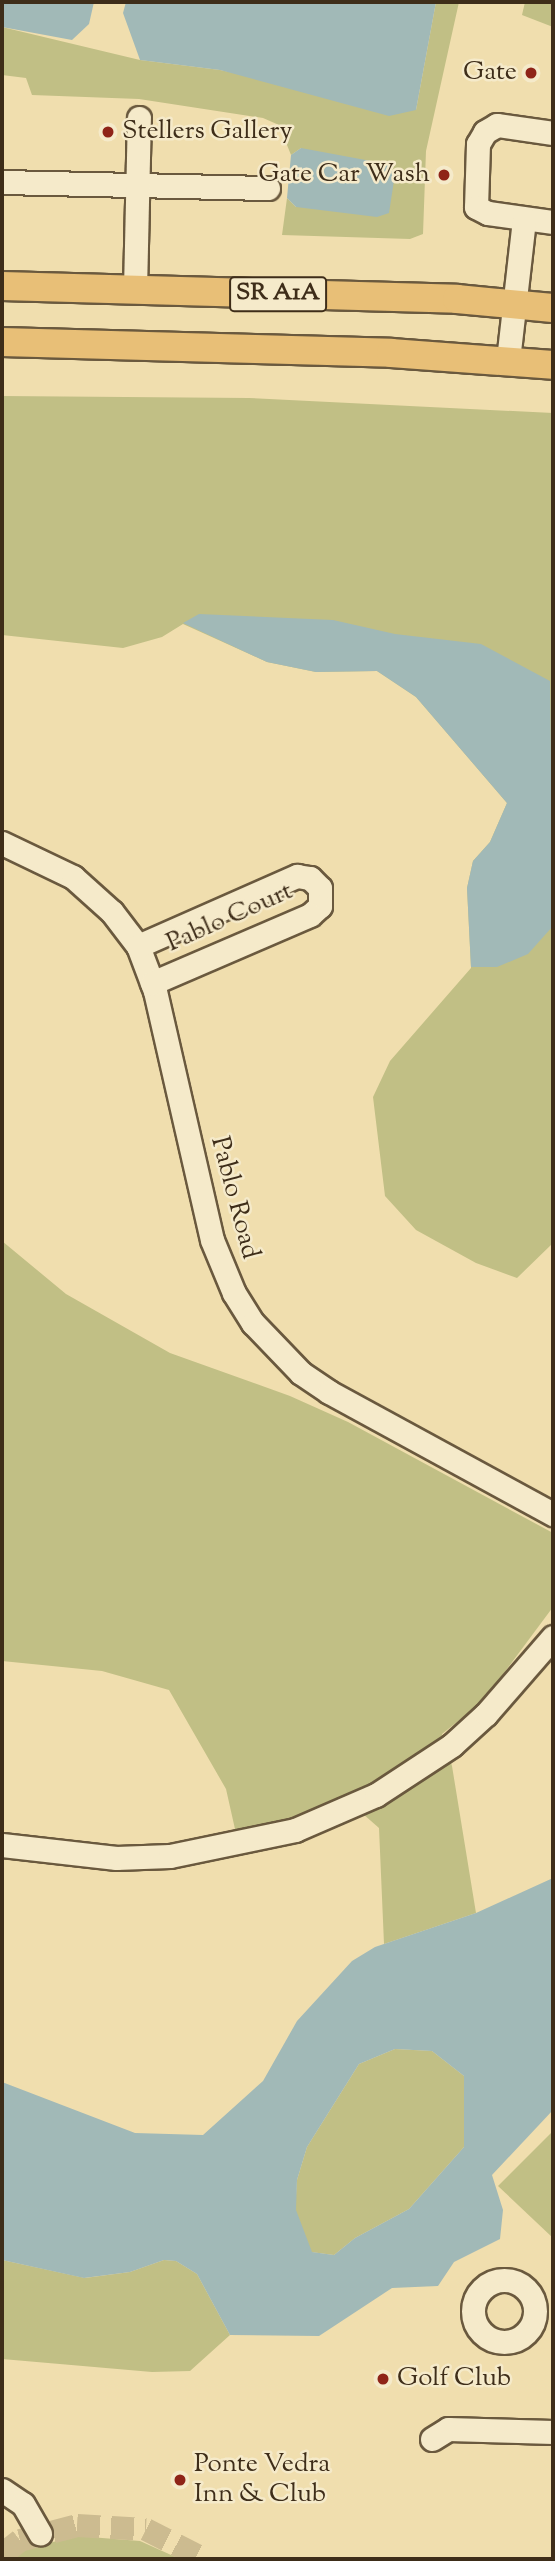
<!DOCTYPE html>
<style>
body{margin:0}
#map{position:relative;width:555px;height:2561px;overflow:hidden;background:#f0deae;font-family:"Sorts Mill Goudy",serif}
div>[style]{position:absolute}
.green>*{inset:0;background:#c1bf85}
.water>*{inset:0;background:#a1b9b7}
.minor-tunnel>*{height:23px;margin-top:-11.5px;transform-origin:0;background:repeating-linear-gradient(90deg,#ccbb90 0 23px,transparent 0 34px)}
.roads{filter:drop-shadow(2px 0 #6a593e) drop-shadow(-2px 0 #6a593e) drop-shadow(0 2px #6a593e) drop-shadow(0 -2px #6a593e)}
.minor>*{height:23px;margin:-11.5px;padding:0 11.5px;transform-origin:11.5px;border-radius:11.5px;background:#f5eaca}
.minor>.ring{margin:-11.5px;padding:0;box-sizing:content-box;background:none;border:23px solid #f5eaca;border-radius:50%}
.major>*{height:28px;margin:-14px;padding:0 14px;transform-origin:14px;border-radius:14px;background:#e8bf77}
.dots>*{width:19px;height:19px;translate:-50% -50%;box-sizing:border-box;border:4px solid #f5eaca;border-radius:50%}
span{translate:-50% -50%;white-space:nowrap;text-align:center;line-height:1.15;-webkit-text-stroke:5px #f5eaca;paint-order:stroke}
.shield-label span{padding:2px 5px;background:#f5eaca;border:2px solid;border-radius:5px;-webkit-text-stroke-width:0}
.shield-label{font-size:24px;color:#3e2d19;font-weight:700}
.poi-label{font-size:26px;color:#3e2d19}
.right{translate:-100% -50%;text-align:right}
.left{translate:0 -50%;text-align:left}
.street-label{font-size:26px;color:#3e2d19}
.frame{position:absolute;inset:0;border:4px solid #3e2d19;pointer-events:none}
</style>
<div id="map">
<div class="green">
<i style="clip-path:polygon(436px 2px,459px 2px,426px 151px,423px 234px,410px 239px,282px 235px,287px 198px,296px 207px,301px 148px,291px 155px,279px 125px,263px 118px,139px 99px,32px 95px,26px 78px,2px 75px,2px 27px,140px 60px,220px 70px,416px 110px)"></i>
<i style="clip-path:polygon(525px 2px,553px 2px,553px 27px,522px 15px)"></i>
<i style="clip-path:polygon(2px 396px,249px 398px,553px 413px,553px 1243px,517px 1278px,476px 1263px,416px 1230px,385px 1196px,373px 1097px,390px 1061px,471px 968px,467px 888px,473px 861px,490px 842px,507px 803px,416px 697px,377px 671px,316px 672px,267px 662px,183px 624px,162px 637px,123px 648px,2px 635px)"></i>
<i style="clip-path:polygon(2px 1241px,66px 1294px,170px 1353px,290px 1396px,348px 1422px,553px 1533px,553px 1607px,483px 1701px,442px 1734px,452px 1766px,476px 1913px,384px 1944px,379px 1828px,346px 1799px,237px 1838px,226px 1789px,169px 1690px,102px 1671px,2px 1661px)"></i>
<i style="clip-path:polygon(395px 2049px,432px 2051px,464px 2076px,464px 2147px,409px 2209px,355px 2238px,334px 2255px,311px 2252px,295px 2210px,297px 2180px,307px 2147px,359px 2064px)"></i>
<i style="clip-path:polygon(553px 2131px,553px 2238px,498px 2186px)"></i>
<i style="clip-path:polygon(2px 2260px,85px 2278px,130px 2272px,164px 2260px,176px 2261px,197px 2274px,230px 2335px,190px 2371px,152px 2372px,2px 2359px)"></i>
<i style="clip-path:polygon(77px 2536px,140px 2541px,180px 2559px,13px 2559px,25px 2549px)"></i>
</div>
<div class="water">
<i style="clip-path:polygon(2px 2px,94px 2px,89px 24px,72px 40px,2px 27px)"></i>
<i style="clip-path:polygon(126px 2px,436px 2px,416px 110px,389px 116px,220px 70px,140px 60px,123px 13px)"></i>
<i style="clip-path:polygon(301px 148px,387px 164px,395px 174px,389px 213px,377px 217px,296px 207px,287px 198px,291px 155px)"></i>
<i style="clip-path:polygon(199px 614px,333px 620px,395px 634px,481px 644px,550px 681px,553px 926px,528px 954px,497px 967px,471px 967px,467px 888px,473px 861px,490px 842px,507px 803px,416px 697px,377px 671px,316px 672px,267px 662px,183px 623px)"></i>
<i style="clip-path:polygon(evenodd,553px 1878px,553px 2110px,492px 2175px,503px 2210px,500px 2239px,454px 2262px,438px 2286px,392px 2288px,319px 2336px,230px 2335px,197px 2274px,176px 2261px,164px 2260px,130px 2272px,84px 2278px,2px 2260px,2px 2082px,135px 2133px,203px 2135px,263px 2081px,297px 2021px,352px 1961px,375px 1947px,476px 1913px,553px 1878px,395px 2049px,432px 2051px,464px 2076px,464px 2147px,409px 2209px,355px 2238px,334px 2255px,312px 2252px,296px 2210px,297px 2180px,307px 2147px,359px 2064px,395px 2049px)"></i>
</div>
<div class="minor-tunnel">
<i style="left:2px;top:2554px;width:23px;rotate:-38deg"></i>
<i style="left:20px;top:2540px;width:59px;rotate:-14.7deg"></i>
<i style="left:77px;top:2525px;width:69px;rotate:3.3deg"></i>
<i style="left:146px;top:2529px;width:66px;rotate:27deg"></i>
</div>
<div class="roads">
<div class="minor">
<i style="left:553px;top:133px;width:57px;rotate:-171.9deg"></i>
<i style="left:497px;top:125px;width:14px;rotate:150deg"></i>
<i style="left:485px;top:132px;width:14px;rotate:120deg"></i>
<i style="left:478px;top:144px;width:63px;rotate:91.8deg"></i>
<i style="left:476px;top:207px;width:13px;rotate:27deg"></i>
<i style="left:488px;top:213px;width:66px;rotate:7.9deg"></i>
<i style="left:2px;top:182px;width:266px;rotate:1.3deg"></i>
<i style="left:135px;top:290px;width:172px;rotate:-88.7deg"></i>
<i style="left:508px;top:360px;width:142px;rotate:-83.5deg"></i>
<i style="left:2px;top:843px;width:79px;rotate:25.6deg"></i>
<i style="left:73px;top:877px;width:52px;rotate:41.9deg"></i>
<i style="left:112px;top:912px;width:43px;rotate:52.6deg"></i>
<i style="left:138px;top:946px;width:48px;rotate:69.3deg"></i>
<i style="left:155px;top:991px;width:255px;rotate:77.1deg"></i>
<i style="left:212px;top:1240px;width:57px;rotate:67.5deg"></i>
<i style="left:234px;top:1293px;width:36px;rotate:58deg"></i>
<i style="left:253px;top:1323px;width:69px;rotate:46.2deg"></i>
<i style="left:301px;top:1373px;width:34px;rotate:34deg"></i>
<i style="left:329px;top:1392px;width:255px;rotate:28.6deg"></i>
<i style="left:138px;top:946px;width:174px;rotate:-23.8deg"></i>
<i style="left:297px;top:876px;width:13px;rotate:9deg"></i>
<i style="left:310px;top:878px;width:14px;rotate:45deg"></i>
<i style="left:320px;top:888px;width:18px;rotate:90deg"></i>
<i style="left:320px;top:906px;width:13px;rotate:138deg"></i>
<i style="left:310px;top:915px;width:172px;rotate:156.7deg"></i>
<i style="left:2px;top:1845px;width:115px;rotate:6.5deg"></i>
<i style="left:116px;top:1858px;width:54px;rotate:-2.1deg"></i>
<i style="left:170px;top:1856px;width:128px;rotate:-11.7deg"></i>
<i style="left:295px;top:1830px;width:88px;rotate:-23.4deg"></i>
<i style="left:376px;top:1795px;width:91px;rotate:-33.3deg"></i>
<i style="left:452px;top:1745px;width:46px;rotate:-42.4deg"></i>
<i style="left:486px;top:1714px;width:102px;rotate:-49deg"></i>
<i class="ring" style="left:473px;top:2280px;width:39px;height:39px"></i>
<i style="left:432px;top:2439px;width:19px;rotate:-32deg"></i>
<i style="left:448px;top:2429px;width:105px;rotate:1.6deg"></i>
<i style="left:2px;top:2490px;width:25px;rotate:34deg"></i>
<i style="left:23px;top:2504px;width:34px;rotate:60deg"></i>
</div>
<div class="major">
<i style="left:2px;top:286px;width:455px;rotate:1.6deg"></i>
<i style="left:457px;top:299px;width:96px;rotate:5.4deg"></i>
<i style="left:2px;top:342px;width:389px;rotate:1.6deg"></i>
<i style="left:391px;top:353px;width:162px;rotate:4.2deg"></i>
</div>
</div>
<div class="dots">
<i style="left:531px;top:73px;background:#8f2418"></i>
<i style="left:108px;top:132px;background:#8f2418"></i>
<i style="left:444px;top:175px;background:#8f2418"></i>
<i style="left:383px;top:2379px;background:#8f2418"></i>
<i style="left:180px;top:2480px;background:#8f2418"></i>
</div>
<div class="shield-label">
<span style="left:278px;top:294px">SR A1A</span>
</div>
<div class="poi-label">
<span class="right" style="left:517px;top:73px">Gate</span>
<span class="left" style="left:122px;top:132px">Stellers Gallery</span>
<span class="right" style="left:430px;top:175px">Gate Car Wash</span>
<span class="left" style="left:397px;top:2379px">Golf Club</span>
<span class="left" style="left:194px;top:2480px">Ponte Vedra<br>Inn &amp; Club</span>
</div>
<div class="street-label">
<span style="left:230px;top:918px;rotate:-24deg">Pablo Court</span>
<span style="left:234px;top:1198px;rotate:75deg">Pablo Road</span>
</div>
<div class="frame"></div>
</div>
